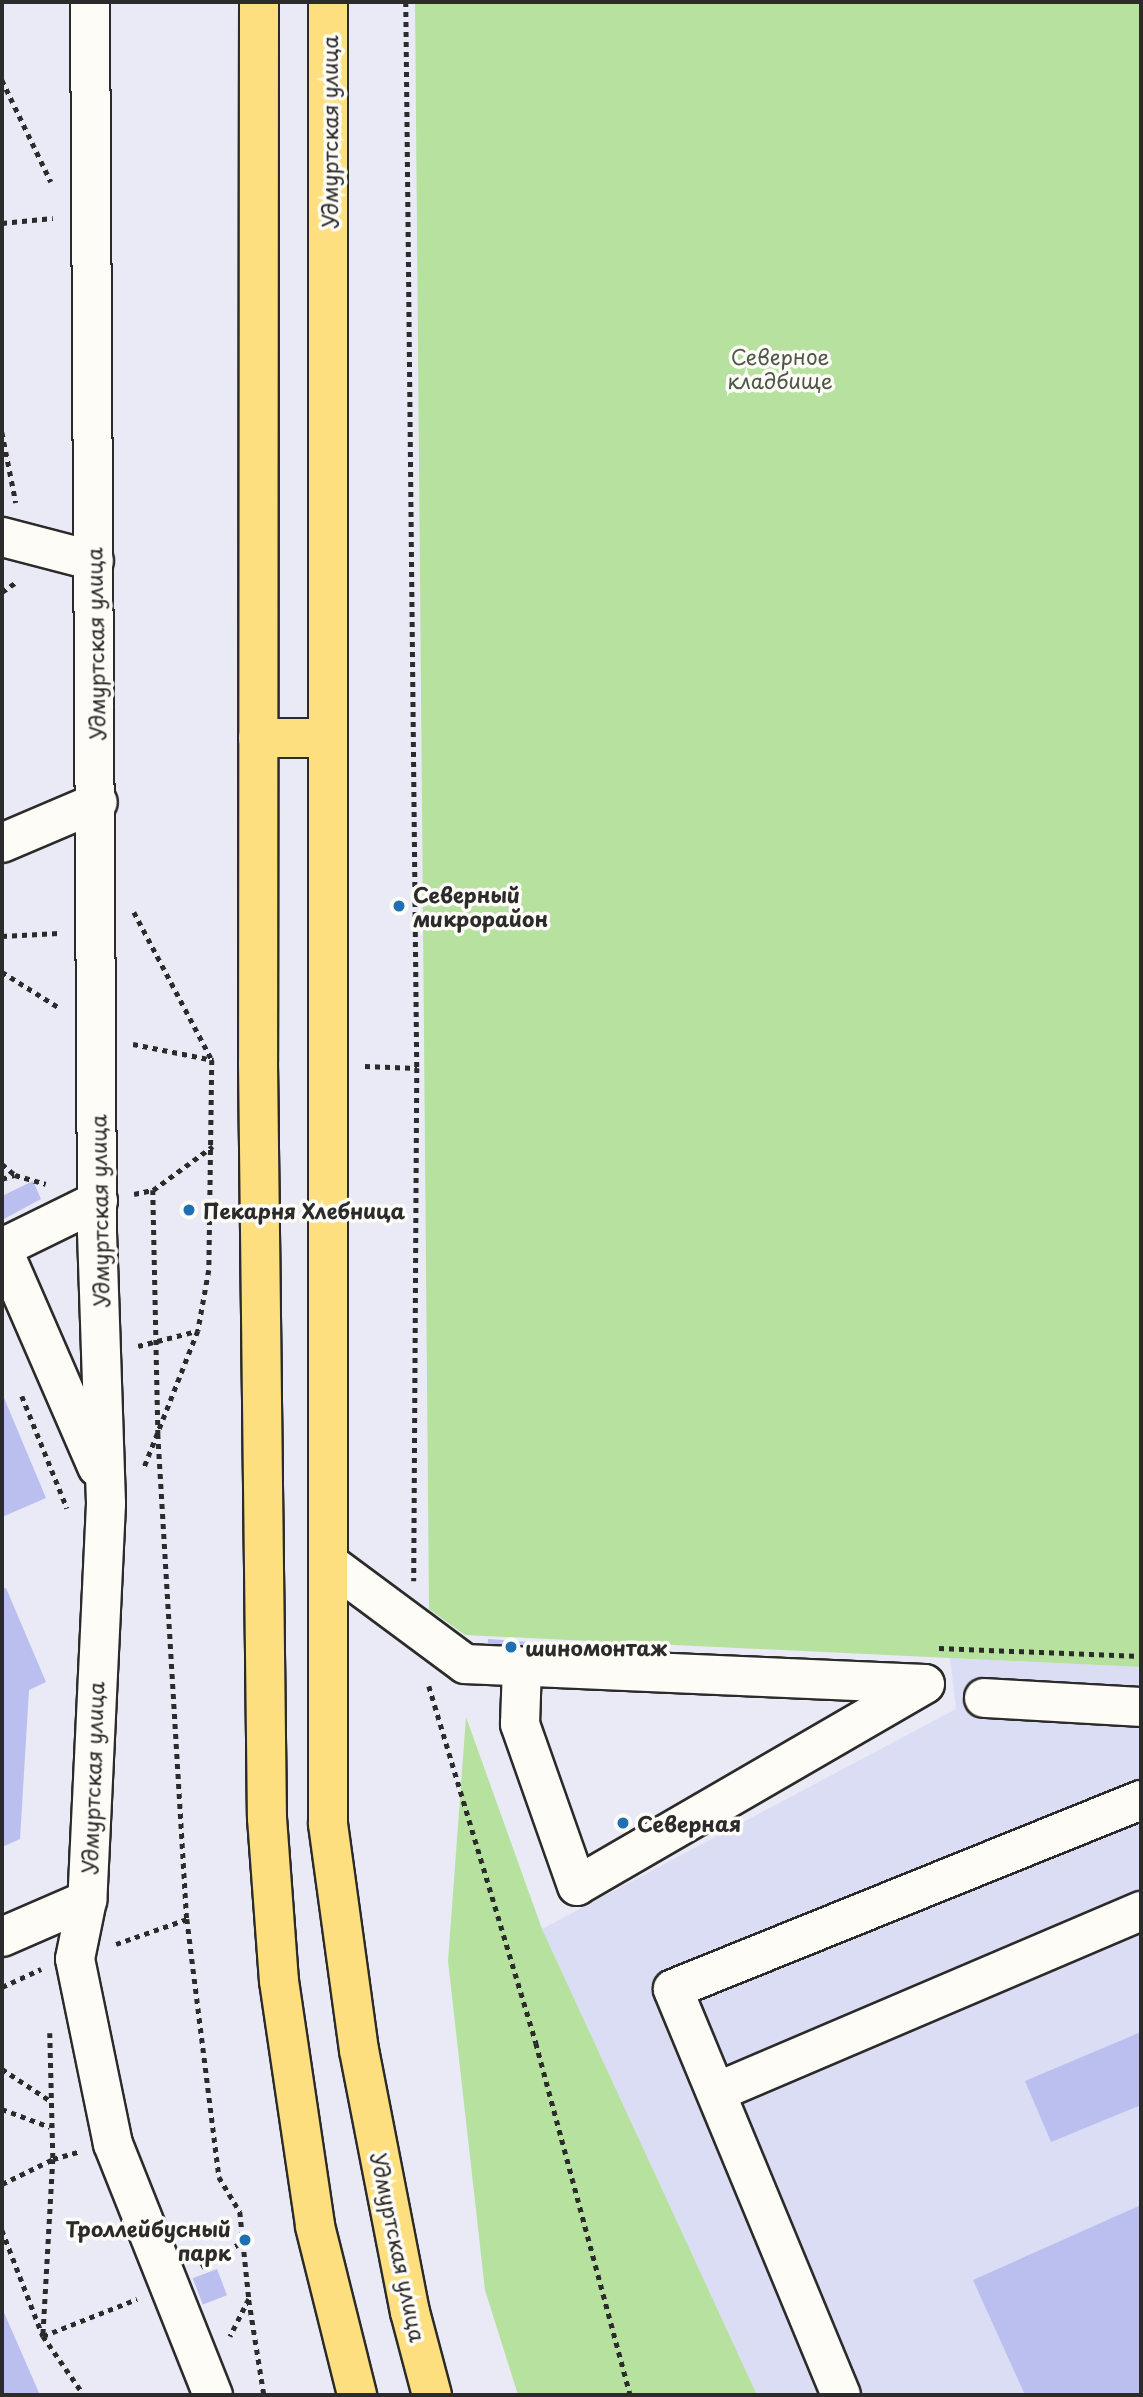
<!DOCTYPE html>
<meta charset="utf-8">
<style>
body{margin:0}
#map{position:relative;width:1143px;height:2397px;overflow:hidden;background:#e9eaf5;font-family:"Playpen Sans",sans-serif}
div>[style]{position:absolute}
.built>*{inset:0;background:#dbddf4}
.green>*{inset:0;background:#b6e19f}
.building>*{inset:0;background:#babff0;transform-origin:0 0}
.path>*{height:4.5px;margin-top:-2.25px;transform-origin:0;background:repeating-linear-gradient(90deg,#2b2b2b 0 5px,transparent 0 10px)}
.roads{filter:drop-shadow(2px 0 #2b2b2b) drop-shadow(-2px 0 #2b2b2b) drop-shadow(0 2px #2b2b2b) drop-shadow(0 -2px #2b2b2b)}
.minor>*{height:38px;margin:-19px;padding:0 19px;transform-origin:19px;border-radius:19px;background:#fdfcf7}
.major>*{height:38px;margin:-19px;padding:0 19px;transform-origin:19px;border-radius:19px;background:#fedf80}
.dots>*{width:19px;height:19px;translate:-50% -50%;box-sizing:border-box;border:4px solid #fdfcf7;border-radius:50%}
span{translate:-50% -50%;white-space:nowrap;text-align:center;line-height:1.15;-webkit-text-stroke:7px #fdfcf7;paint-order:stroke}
.street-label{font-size:21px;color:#2b2b2b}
.park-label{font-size:21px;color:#4e5848}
.poi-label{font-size:21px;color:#2b2b2b;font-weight:700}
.left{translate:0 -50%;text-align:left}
.right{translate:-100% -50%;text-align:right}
.frame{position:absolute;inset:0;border:4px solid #2b2b2b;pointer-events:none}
</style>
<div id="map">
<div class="built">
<i style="clip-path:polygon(950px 1658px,1141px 1667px,1141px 2395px,757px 2395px,542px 1929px,956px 1709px)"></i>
</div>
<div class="green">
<i style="clip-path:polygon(415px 2px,1141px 2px,1141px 1667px,465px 1635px,429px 1609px)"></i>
<i style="clip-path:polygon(466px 1717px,542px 1929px,757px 2395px,518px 2395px,485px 2290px,448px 1961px)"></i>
</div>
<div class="building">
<i style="clip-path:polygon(33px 1181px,41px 1199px,2px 1220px,2px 1196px)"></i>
<i style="clip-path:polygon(2px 1393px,46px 1498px,2px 1517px)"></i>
<i style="clip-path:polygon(6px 1588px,46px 1682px,29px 1690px,20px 1839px,2px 1847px,2px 1589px)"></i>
<i style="left:488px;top:1639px;width:46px;height:12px;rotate:4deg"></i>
<i style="clip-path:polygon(1141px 2032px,1141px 2105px,1051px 2142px,1025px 2081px)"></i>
<i style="clip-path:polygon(1141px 2205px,1141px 2395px,1025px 2395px,973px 2280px)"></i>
<i style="left:217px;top:2269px;width:28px;height:26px;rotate:69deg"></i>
<i style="clip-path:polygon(2px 2308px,40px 2395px,2px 2395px)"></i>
</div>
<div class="path">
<i style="left:406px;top:2px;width:1066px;rotate:89.41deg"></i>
<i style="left:417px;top:1068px;width:513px;rotate:90.34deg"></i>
<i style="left:2px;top:80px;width:113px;rotate:64.3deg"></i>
<i style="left:2px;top:223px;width:51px;rotate:-5.6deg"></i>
<i style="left:2px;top:432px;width:72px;rotate:78.8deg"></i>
<i style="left:2px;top:592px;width:19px;rotate:-35deg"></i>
<i style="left:134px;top:912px;width:167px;rotate:62.2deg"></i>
<i style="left:212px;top:1060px;width:210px;rotate:90.8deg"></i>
<i style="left:209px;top:1270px;width:62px;rotate:100.2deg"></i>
<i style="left:198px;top:1331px;width:147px;rotate:111.5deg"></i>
<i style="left:2px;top:936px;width:57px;rotate:-3deg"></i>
<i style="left:2px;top:972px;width:66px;rotate:32deg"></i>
<i style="left:133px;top:1044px;width:82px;rotate:11.3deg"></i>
<i style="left:365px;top:1066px;width:52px;rotate:2.2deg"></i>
<i style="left:2px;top:1164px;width:17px;rotate:40deg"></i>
<i style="left:15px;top:1175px;width:32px;rotate:16deg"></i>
<i style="left:2px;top:1179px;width:13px;rotate:-18deg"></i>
<i style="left:153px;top:1190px;width:244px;rotate:88.8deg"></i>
<i style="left:158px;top:1434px;width:486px;rotate:86.6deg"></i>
<i style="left:187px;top:1919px;width:260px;rotate:82.9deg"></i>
<i style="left:219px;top:2177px;width:41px;rotate:59deg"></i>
<i style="left:240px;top:2212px;width:87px;rotate:84.1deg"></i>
<i style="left:249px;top:2299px;width:42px;rotate:116.6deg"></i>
<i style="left:134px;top:1194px;width:19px;rotate:-12deg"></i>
<i style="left:153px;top:1190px;width:74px;rotate:-36.3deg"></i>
<i style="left:138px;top:1346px;width:61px;rotate:-14.3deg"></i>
<i style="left:22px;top:1396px;width:121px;rotate:68.1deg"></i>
<i style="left:939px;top:1648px;width:202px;rotate:2.3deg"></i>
<i style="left:429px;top:1686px;width:373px;rotate:73.3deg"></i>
<i style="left:536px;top:2043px;width:364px;rotate:75deg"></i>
<i style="left:116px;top:1944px;width:75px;rotate:-19.4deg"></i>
<i style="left:2px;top:1987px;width:43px;rotate:-24.8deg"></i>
<i style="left:50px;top:2033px;width:126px;rotate:88.6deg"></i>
<i style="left:53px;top:2159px;width:177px;rotate:93.2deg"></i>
<i style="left:43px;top:2336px;width:101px;rotate:-21.5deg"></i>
<i style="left:2px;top:2069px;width:56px;rotate:33.4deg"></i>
<i style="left:2px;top:2109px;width:51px;rotate:20.6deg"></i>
<i style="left:2px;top:2184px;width:57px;rotate:-26.1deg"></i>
<i style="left:53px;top:2159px;width:26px;rotate:-16deg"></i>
<i style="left:2px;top:2230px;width:114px;rotate:68.9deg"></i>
<i style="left:43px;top:2336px;width:72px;rotate:55.2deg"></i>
<i style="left:201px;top:2267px;width:52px;rotate:-31.5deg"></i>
<i style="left:249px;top:2300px;width:96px;rotate:81deg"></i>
</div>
<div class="roads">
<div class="minor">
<i style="left:90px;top:2px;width:1230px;rotate:89.67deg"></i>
<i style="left:97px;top:1232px;width:272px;rotate:88.1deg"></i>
<i style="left:106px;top:1504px;width:396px;rotate:92.7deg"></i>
<i style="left:87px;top:1900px;width:60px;rotate:101.5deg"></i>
<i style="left:75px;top:1959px;width:189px;rotate:78.4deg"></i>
<i style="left:113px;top:2144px;width:270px;rotate:68.3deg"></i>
<i style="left:2px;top:537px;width:95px;rotate:14.6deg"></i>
<i style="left:2px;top:843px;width:104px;rotate:-23.1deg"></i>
<i style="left:2px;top:1248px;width:239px;rotate:66.5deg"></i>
<i style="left:2px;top:1248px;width:107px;rotate:-26.1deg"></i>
<i style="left:329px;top:1563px;width:169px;rotate:36.6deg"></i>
<i style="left:465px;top:1664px;width:460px;rotate:2.5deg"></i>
<i style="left:925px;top:1684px;width:402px;rotate:149.9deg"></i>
<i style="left:577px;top:1886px;width:172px;rotate:-109.4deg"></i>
<i style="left:520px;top:1724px;width:57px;rotate:-88deg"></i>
<i style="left:984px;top:1698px;width:157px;rotate:3.3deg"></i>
<i style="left:2px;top:1937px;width:93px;rotate:-23.5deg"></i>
<i style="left:719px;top:2091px;width:459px;rotate:-23.1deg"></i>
<i style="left:841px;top:2395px;width:439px;rotate:-112.5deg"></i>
<i style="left:673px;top:1989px;width:505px;rotate:-21.99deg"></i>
</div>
<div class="major">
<i style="left:259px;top:2px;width:1061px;rotate:90.05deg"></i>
<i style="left:258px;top:1063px;width:755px;rotate:89.32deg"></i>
<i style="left:267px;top:1818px;width:163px;rotate:85.8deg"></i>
<i style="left:279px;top:1981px;width:248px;rotate:81.6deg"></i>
<i style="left:315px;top:2226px;width:174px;rotate:76deg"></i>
<i style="left:328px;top:2px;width:1822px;rotate:90deg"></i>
<i style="left:328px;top:1824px;width:228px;rotate:82.2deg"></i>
<i style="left:359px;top:2050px;width:267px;rotate:79deg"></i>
<i style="left:410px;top:2312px;width:86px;rotate:75.2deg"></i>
<i style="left:258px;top:738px;width:69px"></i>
</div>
</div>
<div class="dots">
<i style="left:399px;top:906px;background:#1f6fb2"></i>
<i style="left:189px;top:1210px;background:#1f6fb2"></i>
<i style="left:511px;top:1647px;background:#1f6fb2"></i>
<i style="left:623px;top:1823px;background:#1f6fb2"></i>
<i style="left:245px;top:2240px;background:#1f6fb2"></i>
</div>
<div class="street-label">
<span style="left:329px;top:132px;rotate:-90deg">Удмуртская улица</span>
<span style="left:95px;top:644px;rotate:-91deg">Удмуртская улица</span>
<span style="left:99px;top:1211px;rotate:-91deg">Удмуртская улица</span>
<span style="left:92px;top:1778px;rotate:-88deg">Удмуртская улица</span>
<span style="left:399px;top:2247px;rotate:78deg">Удмуртская улица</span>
</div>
<div class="park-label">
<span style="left:780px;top:368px">Северное<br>кладбище</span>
</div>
<div class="poi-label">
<span class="left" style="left:413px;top:906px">Северный<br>микрорайон</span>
<span class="left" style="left:203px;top:1210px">Пекарня Хлебница</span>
<span class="left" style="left:525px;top:1647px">шиномонтаж</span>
<span class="left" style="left:637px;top:1823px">Северная</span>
<span class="right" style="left:231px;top:2240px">Троллейбусный<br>парк</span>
</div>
<div class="frame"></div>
</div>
